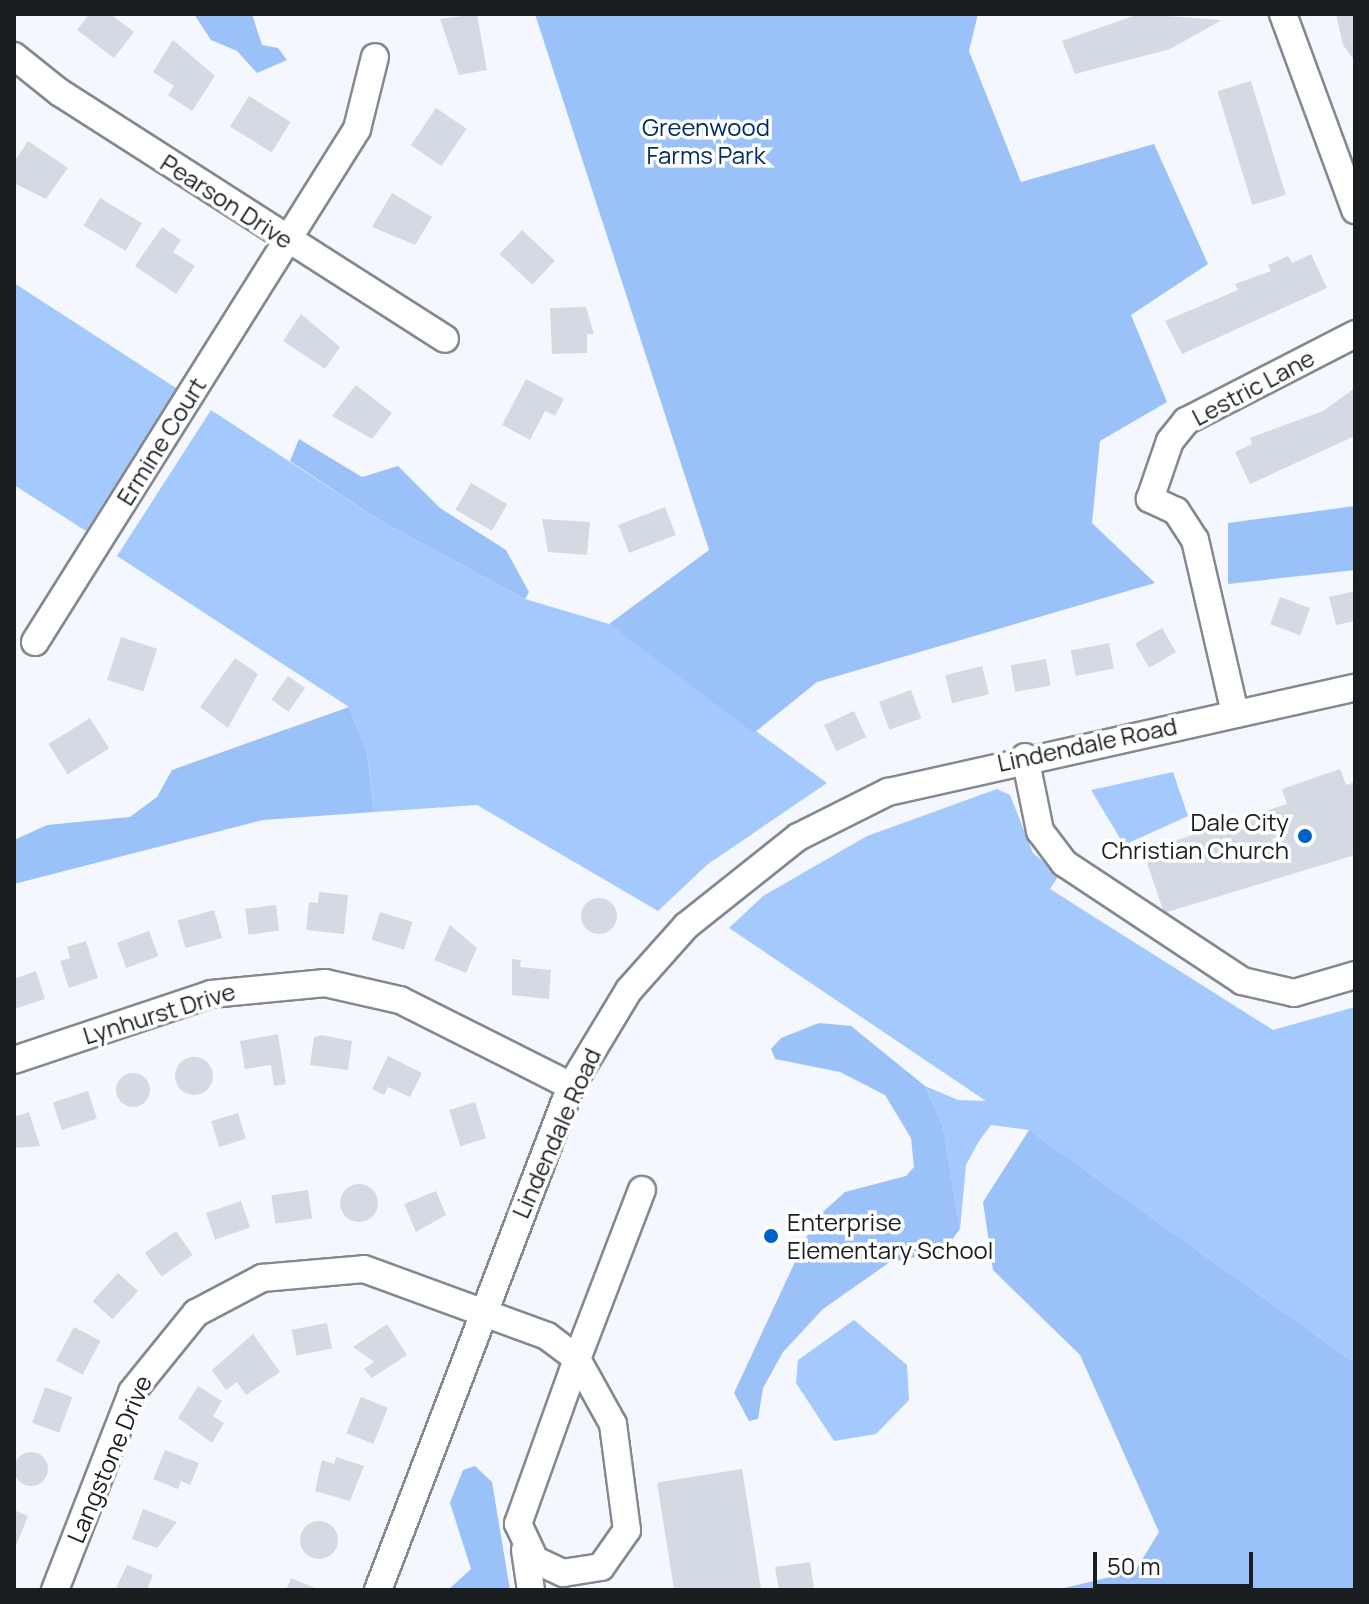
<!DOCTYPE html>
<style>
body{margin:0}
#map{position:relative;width:1369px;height:1604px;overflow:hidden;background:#f4f8fe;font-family:Manrope,sans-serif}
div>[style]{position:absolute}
.green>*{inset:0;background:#a4c9fc}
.forest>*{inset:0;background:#9ac1f8}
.building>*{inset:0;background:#d3dae3;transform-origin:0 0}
.round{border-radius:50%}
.roads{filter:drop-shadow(2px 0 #838991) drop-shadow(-2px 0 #838991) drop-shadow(0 2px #838991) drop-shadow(0 -2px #838991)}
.minor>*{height:26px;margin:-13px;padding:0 13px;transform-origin:13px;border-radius:13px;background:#fff}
.dots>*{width:22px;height:22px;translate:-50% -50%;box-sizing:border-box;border:4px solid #fff;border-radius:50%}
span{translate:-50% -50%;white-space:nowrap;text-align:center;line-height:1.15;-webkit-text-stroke:7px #fff;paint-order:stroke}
.park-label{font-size:24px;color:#002c66}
.street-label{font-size:24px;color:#1b1e21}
.poi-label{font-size:24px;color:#1b1e21}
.right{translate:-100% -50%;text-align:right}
.left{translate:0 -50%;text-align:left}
.frame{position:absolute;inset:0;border:16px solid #1b1e21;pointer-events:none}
.scale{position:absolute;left:1093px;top:1552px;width:160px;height:36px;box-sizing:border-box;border:4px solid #1b1e21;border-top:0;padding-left:10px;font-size:24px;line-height:28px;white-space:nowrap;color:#1b1e21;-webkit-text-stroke:6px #fff;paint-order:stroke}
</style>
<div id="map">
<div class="green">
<i style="clip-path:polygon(14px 283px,176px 388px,86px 531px,14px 485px)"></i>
<i style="clip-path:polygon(211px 410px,379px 520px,525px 599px,609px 624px,827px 783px,708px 864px,658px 911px,477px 805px,374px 812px,367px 752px,349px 707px,117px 556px)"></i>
<i style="clip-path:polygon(1173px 772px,1188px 816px,1124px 845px,1091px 790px)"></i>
<i style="clip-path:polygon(997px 789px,1010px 795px,1033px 853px,1059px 875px,1050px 889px,1273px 1030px,1355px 1007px,1355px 1363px,1029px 1130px,991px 1125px,979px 1141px,966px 1165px,960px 1229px,943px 1126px,925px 1086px,958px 1100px,986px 1101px,729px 928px,763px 896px,867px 836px)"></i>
<i style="clip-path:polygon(854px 1320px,907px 1365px,909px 1400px,876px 1434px,834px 1441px,796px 1383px,798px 1360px)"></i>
</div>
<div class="forest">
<i style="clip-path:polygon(194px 14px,252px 14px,262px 45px,278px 48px,287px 60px,257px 73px,237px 51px,211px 40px)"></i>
<i style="clip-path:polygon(535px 14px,978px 14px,969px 51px,1021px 182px,1154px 144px,1208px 264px,1131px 315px,1167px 402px,1100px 441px,1092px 523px,1155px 583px,817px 682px,754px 733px,609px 624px,709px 550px)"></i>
<i style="clip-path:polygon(299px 439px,362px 477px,398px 466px,440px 508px,506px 550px,529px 592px,525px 599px,379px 520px,290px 461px)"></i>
<i style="clip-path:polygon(1355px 506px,1355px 570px,1228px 584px,1228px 523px)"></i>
<i style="clip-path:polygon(349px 707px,367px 752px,374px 812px,263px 820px,14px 884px,14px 840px,47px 825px,130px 817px,157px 797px,172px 770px)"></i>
<i style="clip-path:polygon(819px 1023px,851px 1026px,925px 1086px,943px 1126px,960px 1229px,943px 1252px,890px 1262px,823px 1309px,783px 1352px,763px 1388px,758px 1419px,749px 1421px,734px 1393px,815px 1219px,845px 1192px,906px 1176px,914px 1167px,911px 1138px,885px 1095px,840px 1072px,775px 1059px,771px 1049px,781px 1038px)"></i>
<i style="clip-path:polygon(1029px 1130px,1355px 1363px,1355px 1590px,1056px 1590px,1135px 1571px,1159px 1532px,1080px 1355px,993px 1270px,983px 1202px)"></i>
<i style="clip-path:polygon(475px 1466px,492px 1482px,510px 1590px,448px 1590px,471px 1569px,450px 1503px,463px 1470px)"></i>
</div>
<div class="building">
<i style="clip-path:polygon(89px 14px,110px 14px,134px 32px,114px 58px,77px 30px)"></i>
<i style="clip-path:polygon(477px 14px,487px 70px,459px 75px,440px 19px)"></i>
<i style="clip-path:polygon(1139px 14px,1222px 20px,1170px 49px,1075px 74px,1062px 41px)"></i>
<i style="clip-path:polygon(1336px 14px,1355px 14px,1355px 61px,1343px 45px)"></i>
<i style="clip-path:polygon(173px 40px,215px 76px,192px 111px,168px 95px,174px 86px,153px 72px)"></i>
<i style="left:1251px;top:81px;width:119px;height:35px;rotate:73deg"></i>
<i style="left:249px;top:96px;width:49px;height:36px;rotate:32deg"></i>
<i style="left:436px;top:108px;width:37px;height:45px;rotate:34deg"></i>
<i style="clip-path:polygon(28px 141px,68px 168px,46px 199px,14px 183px,14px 162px)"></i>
<i style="clip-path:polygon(392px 193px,432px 217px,415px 245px,372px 227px)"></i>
<i style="left:100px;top:198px;width:49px;height:32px;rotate:31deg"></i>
<i style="clip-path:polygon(162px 227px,181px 240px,173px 252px,195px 266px,176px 294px,135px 266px)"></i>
<i style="left:522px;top:230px;width:45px;height:33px;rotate:43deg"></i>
<i style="clip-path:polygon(1311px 254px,1327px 288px,1182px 354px,1165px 321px,1238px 290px,1235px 284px,1271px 271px,1268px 265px,1288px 256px,1292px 263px)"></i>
<i style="clip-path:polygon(586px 307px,594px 334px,587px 334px,587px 353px,552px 354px,550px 308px)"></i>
<i style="clip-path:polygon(301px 314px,340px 347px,325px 369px,283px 341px)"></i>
<i style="clip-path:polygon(526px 379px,564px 399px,555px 416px,545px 411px,530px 440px,502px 425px)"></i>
<i style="clip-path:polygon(356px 385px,392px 413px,372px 439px,332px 416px)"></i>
<i style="clip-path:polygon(1355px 388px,1355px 436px,1250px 484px,1235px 452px,1252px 444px,1250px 438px,1323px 411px)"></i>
<i style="left:471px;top:483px;width:42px;height:31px;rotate:30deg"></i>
<i style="left:665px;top:507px;width:30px;height:50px;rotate:69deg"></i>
<i style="clip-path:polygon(542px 519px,590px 522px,587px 555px,548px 552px)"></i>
<i style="clip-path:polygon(1355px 591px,1355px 621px,1336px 625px,1329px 597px)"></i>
<i style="left:1280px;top:597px;width:32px;height:29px;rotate:20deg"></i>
<i style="left:1162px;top:628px;width:28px;height:31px;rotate:60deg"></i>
<i style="left:121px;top:637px;width:38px;height:45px;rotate:18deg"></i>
<i style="left:1109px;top:643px;width:26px;height:39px;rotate:79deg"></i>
<i style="clip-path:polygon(235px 658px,258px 674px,228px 728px,200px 707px)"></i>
<i style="left:1046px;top:659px;width:27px;height:36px;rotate:80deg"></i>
<i style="left:982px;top:666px;width:29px;height:38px;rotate:76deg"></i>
<i style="left:288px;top:676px;width:21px;height:29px;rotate:35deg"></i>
<i style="left:911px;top:690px;width:30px;height:34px;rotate:70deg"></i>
<i style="left:854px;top:711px;width:29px;height:33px;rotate:65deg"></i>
<i style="left:90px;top:718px;width:36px;height:49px;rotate:58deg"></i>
<i style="clip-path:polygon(1340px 769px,1346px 785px,1355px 782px,1355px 855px,1164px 913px,1143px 851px,1287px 804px,1282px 789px)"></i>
<i style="clip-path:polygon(319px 892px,348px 895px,344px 934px,306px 930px,309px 902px,318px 903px)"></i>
<i class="round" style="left:581px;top:898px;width:36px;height:36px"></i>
<i style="left:276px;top:905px;width:26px;height:31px;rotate:83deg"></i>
<i style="left:214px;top:910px;width:29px;height:38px;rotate:74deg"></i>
<i style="left:380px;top:912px;width:34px;height:29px;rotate:17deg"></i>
<i style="clip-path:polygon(450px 925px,477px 948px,466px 973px,434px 960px)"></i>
<i style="left:149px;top:931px;width:27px;height:34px;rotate:70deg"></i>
<i style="clip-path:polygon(86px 941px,98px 978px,69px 988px,60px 961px,70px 958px,67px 947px)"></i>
<i style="clip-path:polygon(512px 959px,521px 960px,520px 967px,551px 970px,549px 999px,512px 995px)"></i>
<i style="clip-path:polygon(36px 971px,45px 999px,14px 1009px,14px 979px)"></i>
<i style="clip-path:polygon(278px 1034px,286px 1084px,274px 1086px,271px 1065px,245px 1069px,240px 1041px)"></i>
<i style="clip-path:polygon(322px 1035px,352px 1041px,348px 1070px,310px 1065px,314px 1037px)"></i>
<i style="clip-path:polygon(388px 1056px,422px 1073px,410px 1097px,388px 1087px,384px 1095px,372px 1089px)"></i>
<i class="round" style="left:175px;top:1057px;width:38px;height:38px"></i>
<i class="round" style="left:116px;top:1073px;width:34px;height:34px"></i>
<i style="left:88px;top:1091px;width:29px;height:37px;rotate:72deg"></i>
<i style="left:475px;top:1102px;width:38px;height:27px;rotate:73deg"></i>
<i style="clip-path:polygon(29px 1112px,40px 1146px,14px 1148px,14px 1117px)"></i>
<i style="left:238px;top:1113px;width:27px;height:28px;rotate:73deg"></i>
<i class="round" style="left:340px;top:1184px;width:38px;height:38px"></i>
<i style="left:308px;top:1190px;width:29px;height:37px;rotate:82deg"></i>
<i style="clip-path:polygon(436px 1191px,446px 1215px,416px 1232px,404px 1204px)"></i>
<i style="left:241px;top:1201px;width:28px;height:37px;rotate:71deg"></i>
<i style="left:176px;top:1231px;width:29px;height:38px;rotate:55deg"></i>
<i style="left:118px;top:1273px;width:27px;height:38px;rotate:42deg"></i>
<i style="left:327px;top:1323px;width:26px;height:36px;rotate:79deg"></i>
<i style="clip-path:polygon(387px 1324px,407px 1355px,372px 1378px,364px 1369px,374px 1362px,353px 1347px)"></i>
<i style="left:74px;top:1327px;width:30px;height:38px;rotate:28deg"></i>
<i style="clip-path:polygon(253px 1334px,280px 1372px,246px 1395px,237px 1382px,226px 1390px,212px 1370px)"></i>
<i style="clip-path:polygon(198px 1386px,222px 1401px,213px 1416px,224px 1423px,212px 1443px,178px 1418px)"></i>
<i style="left:45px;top:1387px;width:29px;height:38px;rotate:20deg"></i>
<i style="left:361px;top:1397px;width:29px;height:39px;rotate:22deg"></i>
<i style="clip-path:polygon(165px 1450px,199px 1463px,190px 1485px,181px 1481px,178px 1489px,153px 1479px)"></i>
<i class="round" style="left:14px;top:1452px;width:34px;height:34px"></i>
<i style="clip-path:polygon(336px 1457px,364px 1466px,350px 1501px,315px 1491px,322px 1460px,334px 1464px)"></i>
<i style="left:742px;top:1469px;width:122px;height:86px;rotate:81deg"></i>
<i style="clip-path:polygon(143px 1509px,177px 1522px,157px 1548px,132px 1539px)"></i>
<i style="clip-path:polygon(14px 1510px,28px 1516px,14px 1551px)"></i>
<i class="round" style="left:300px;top:1521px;width:38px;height:38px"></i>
<i style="clip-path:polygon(810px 1562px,814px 1588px,779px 1590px,775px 1567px)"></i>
<i style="clip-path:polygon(127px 1565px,153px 1575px,147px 1590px,115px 1590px)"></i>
<i style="clip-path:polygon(291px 1578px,315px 1588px,314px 1590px,286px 1590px)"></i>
</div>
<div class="roads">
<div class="minor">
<i style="left:1283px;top:14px;width:209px;rotate:69.8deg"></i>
<i style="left:14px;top:56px;width:58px;rotate:38.7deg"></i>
<i style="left:59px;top:92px;width:458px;rotate:32.6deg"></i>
<i style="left:35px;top:642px;width:606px;rotate:-57.88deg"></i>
<i style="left:357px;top:129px;width:74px;rotate:-76deg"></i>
<i style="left:1235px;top:713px;width:178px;rotate:-103deg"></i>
<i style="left:1195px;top:540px;width:35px;rotate:-123deg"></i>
<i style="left:1176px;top:511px;width:29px;rotate:-155deg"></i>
<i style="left:1150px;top:499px;width:61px;rotate:-71deg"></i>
<i style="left:1170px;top:441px;width:26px;rotate:-51deg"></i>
<i style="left:1186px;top:421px;width:190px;rotate:-27.2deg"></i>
<i style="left:1025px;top:757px;width:76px;rotate:78.5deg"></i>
<i style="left:1040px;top:831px;width:40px;rotate:53deg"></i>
<i style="left:1064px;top:863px;width:214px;rotate:33.5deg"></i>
<i style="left:1242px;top:981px;width:53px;rotate:13deg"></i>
<i style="left:1294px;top:993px;width:64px;rotate:-16.4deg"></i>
<i style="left:14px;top:1060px;width:208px;rotate:-18.5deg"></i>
<i style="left:211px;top:994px;width:115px;rotate:-5.5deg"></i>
<i style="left:325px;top:983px;width:77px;rotate:12.8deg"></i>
<i style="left:400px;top:1000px;width:191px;rotate:26.7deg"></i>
<i style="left:577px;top:1359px;width:74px;rotate:61deg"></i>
<i style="left:613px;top:1424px;width:107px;rotate:82.5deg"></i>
<i style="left:627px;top:1530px;width:45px;rotate:125.1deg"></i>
<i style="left:601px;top:1567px;width:38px;rotate:171deg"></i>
<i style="left:563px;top:1573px;width:31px;rotate:-155deg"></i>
<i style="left:535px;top:1560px;width:40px;rotate:-115deg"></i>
<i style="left:518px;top:1524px;width:175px;rotate:-70.3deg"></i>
<i style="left:525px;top:1550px;width:40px;rotate:81.5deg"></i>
<i style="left:55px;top:1590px;width:212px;rotate:-68.7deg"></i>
<i style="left:132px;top:1392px;width:102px;rotate:-51deg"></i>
<i style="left:196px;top:1313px;width:75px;rotate:-27.9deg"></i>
<i style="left:262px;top:1278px;width:102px;rotate:-5deg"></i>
<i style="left:364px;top:1269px;width:195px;rotate:20.1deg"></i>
<i style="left:547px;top:1336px;width:38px;rotate:37deg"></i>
<i style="left:577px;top:1359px;width:181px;rotate:-69deg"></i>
<i style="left:378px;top:1590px;width:540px;rotate:-69.05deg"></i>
<i style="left:571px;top:1086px;width:112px;rotate:-58.9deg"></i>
<i style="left:629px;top:990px;width:86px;rotate:-48.3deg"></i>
<i style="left:686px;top:926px;width:143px;rotate:-38.5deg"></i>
<i style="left:798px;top:837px;width:101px;rotate:-26.6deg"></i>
<i style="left:888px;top:792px;width:478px;rotate:-12.6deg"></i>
</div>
</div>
<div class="dots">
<i style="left:1305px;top:836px;background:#0061c9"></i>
<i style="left:771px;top:1236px;background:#0061c9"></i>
</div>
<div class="park-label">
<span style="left:706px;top:141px">Greenwood<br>Farms Park</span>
</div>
<div class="street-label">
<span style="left:227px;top:201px;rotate:33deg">Pearson Drive</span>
<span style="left:1253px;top:387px;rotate:-28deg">Lestric Lane</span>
<span style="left:161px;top:441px;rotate:-58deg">Ermine Court</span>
<span style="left:1087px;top:744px;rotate:-12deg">Lindendale Road</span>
<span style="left:159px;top:1013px;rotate:-17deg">Lynhurst Drive</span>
<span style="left:556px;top:1133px;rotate:-66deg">Lindendale Road</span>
<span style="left:109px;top:1459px;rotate:-67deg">Langstone Drive</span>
</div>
<div class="poi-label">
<span class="right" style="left:1289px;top:836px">Dale City<br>Christian Church</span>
<span class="left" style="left:787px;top:1236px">Enterprise<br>Elementary School</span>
</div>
<div class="frame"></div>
<div class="scale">50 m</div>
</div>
